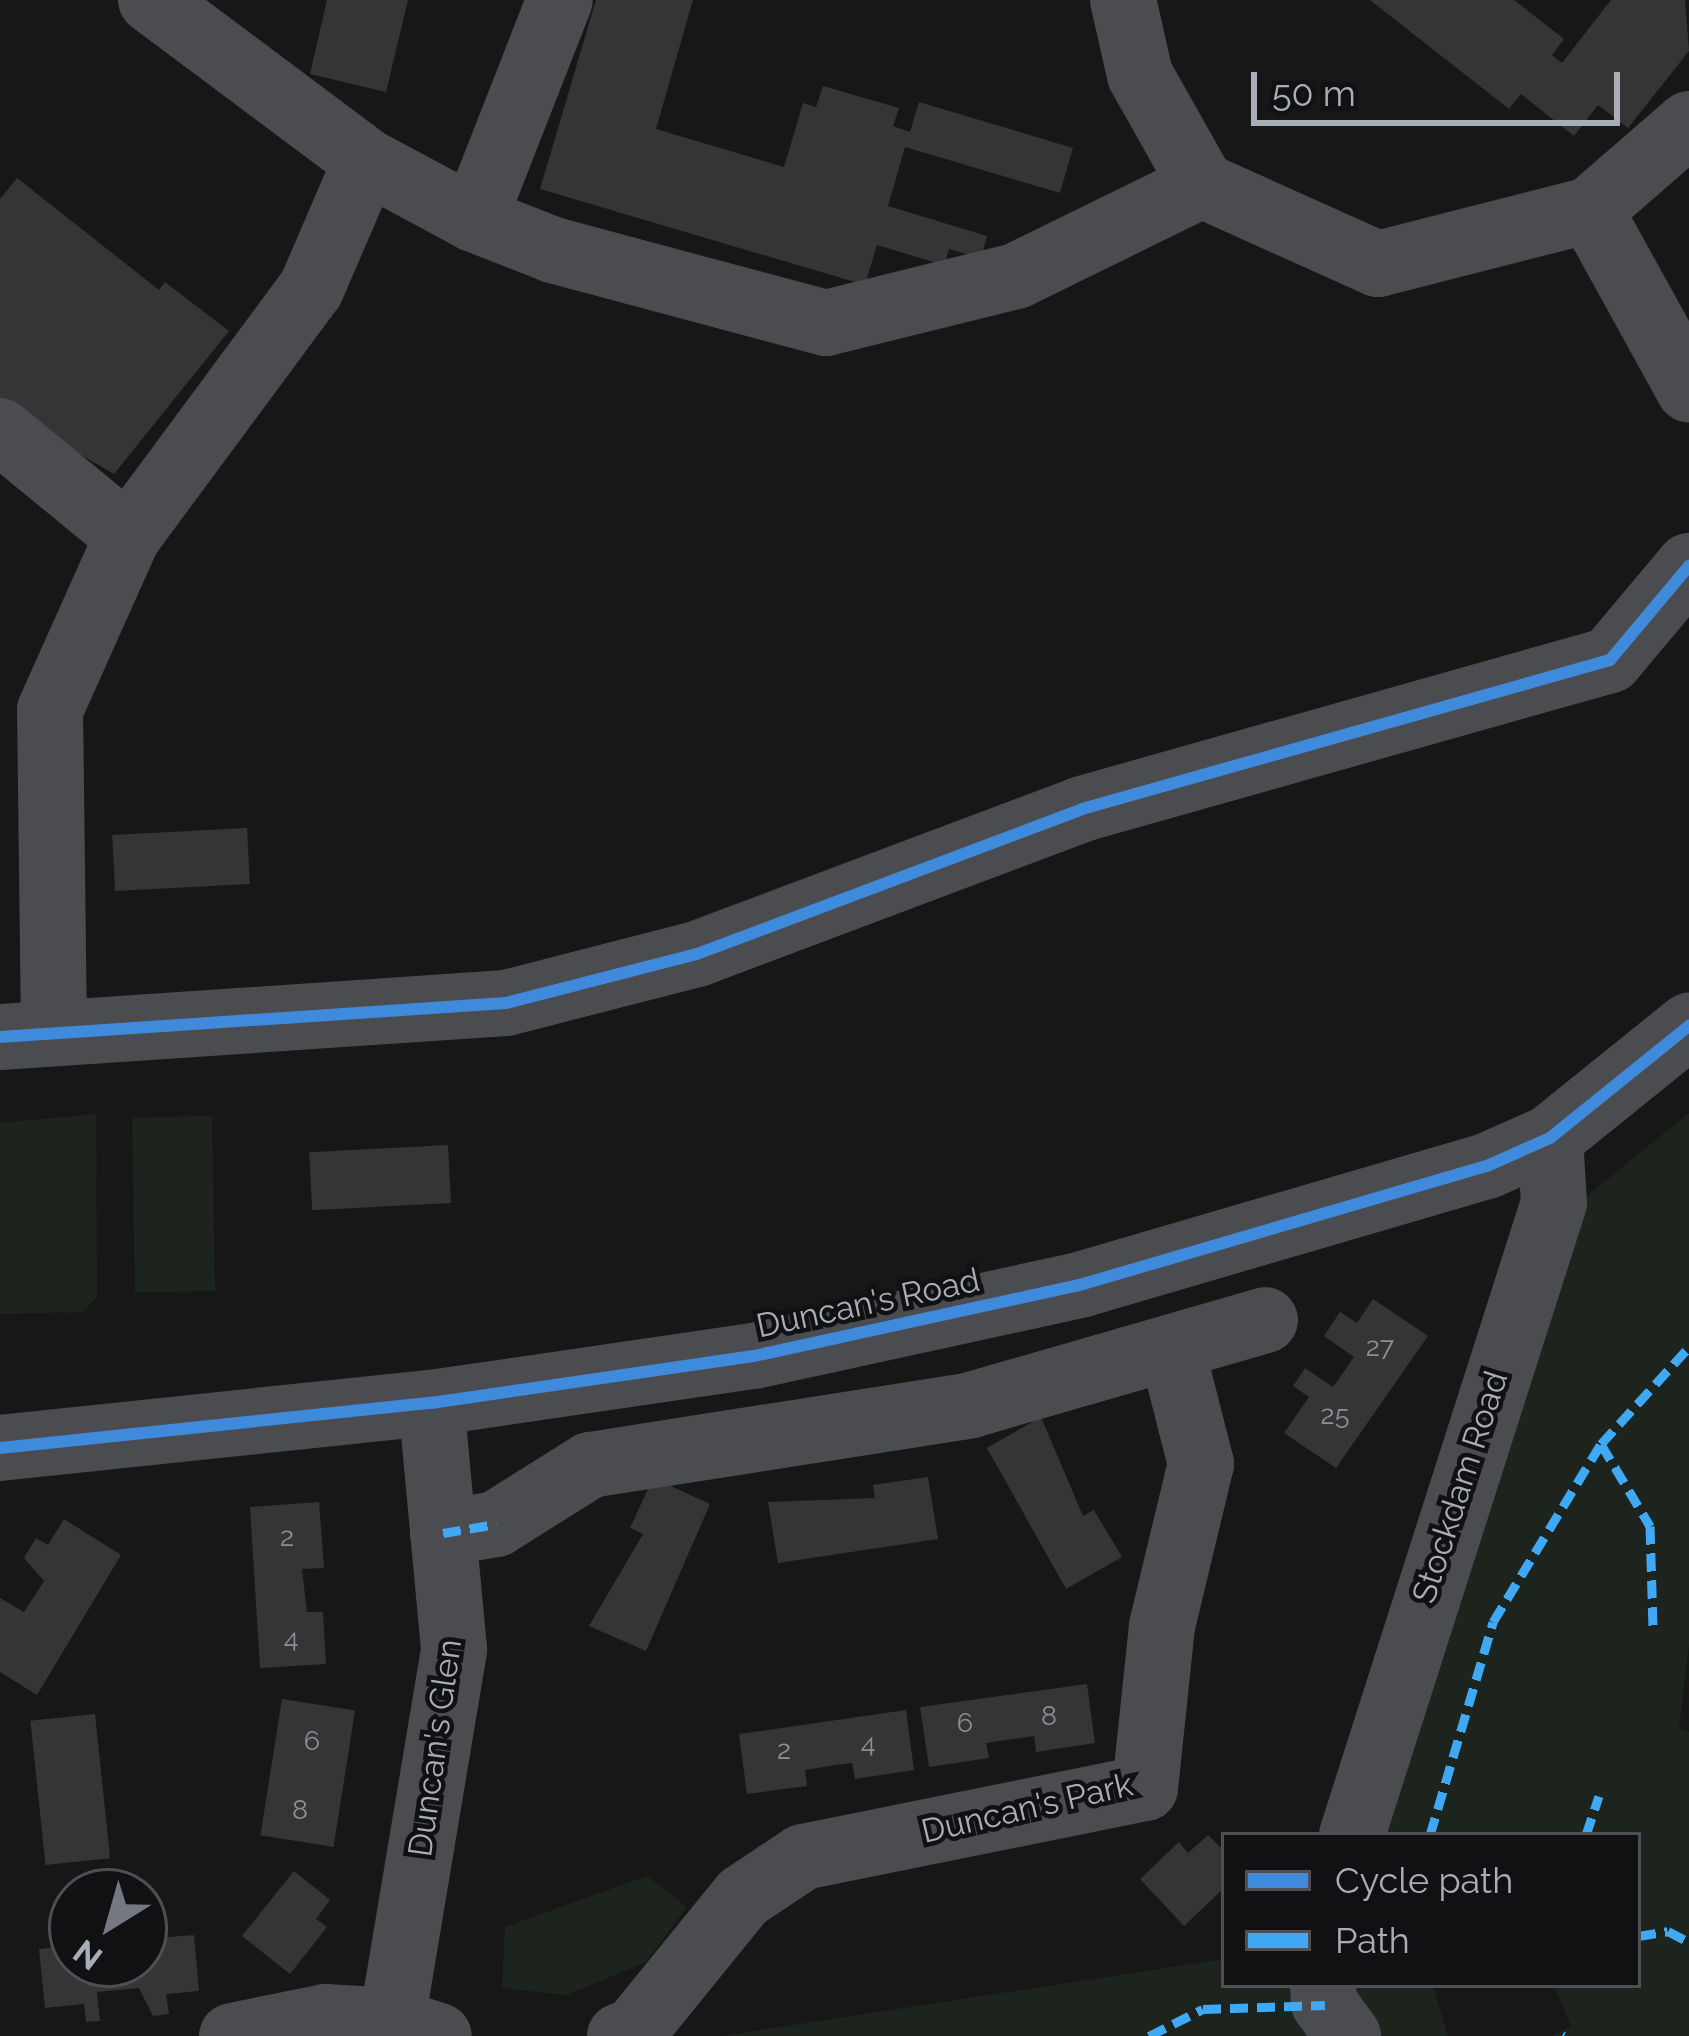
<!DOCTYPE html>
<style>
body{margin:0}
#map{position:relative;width:1689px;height:2036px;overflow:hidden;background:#171717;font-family:Raleway,sans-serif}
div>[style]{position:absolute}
.green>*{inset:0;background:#1d241e;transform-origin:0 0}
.building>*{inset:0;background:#353536;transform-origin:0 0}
.minor>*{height:66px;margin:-33px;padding:0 33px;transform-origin:33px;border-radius:33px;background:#4b4c50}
.quiet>*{height:9px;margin-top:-4.5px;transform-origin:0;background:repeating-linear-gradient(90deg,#3fa9f5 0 18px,transparent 0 27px)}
.cycleway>*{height:12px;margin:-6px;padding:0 6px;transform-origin:6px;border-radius:6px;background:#408adc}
span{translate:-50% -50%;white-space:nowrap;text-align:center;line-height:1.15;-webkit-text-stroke:9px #111113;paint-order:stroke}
.number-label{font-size:27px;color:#8b8f98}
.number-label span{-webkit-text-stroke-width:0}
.street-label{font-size:33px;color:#a8adb8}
.legend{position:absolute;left:1221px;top:1832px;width:420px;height:156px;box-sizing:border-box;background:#111113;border:3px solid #4d4f55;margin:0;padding:15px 21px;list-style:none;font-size:36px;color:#a8adb8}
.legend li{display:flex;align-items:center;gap:24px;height:60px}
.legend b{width:60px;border:3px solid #4d4f55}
.north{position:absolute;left:48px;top:1868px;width:120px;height:120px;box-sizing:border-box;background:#111113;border:3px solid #4d4f55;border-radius:50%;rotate:217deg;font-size:33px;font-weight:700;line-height:48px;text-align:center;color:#a8adb8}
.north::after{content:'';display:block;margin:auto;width:42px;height:54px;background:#757880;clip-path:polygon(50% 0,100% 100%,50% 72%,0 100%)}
.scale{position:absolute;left:1251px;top:72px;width:369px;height:54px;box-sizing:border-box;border:6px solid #a8adb8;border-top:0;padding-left:15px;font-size:36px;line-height:42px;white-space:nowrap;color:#a8adb8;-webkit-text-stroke:9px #111113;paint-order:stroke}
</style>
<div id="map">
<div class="green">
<i style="clip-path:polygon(1689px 1113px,1689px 1644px,1679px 1729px,1689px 1732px,1689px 2036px,1552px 2036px,1571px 2027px,1554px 1985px,1638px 1985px,1638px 1835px,1329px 1835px,1501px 1266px)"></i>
<i style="clip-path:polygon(96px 1114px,97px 1297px,83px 1312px,0 1314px,0 1123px)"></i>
<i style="left:212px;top:1116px;width:175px;height:80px;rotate:89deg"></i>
<i style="clip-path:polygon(647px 1876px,687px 1907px,646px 1962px,567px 1995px,502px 1988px,505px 1927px)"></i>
<i style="clip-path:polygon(1224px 1959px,1224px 1985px,1433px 1985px,1448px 2036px,722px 2036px)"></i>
</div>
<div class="building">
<i style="clip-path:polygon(327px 0,408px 0,386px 92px,310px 74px)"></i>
<i style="clip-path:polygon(596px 0,693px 0,656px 129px,784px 167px,803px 103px,816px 107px,823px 86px,899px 108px,893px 126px,910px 132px,919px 102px,1073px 148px,1060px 193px,905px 147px,888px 206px,987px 236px,981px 258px,949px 249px,944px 265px,877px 245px,865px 285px,540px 189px)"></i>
<i style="clip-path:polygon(1370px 0,1514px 0,1564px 39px,1552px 55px,1562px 63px,1611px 0,1685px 0,1689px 51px,1628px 128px,1598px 105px,1574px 136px,1521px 94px,1509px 109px)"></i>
<i style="clip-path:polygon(17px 178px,159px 290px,165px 282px,229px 331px,114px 474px,0 408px,0 199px)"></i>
<i style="left:247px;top:828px;width:56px;height:135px;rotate:87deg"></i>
<i style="left:448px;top:1145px;width:58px;height:139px;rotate:87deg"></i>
<i style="clip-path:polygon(1373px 1299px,1428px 1336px,1336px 1468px,1284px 1433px,1309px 1397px,1293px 1386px,1305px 1368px,1333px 1387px,1354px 1357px,1324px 1336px,1340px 1312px,1357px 1323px)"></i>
<i style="clip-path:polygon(1041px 1417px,1083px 1516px,1094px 1510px,1122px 1557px,1066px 1589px,987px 1448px)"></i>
<i style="clip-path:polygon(928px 1477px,938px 1539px,778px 1563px,768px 1502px,875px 1498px,873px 1485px)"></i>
<i style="clip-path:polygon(653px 1478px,710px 1504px,646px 1651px,589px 1626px,643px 1534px,630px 1528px)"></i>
<i style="clip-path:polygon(319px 1502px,324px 1568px,302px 1569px,307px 1612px,323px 1612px,326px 1664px,260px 1668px,250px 1507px)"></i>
<i style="clip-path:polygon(64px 1519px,121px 1555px,37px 1695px,0 1672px,0 1598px,24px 1612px,44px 1581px,24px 1558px,36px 1538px,48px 1545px)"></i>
<i style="clip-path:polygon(1087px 1684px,1095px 1743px,1036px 1752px,1034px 1736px,986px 1743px,989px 1758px,929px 1767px,920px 1707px)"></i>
<i style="left:282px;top:1699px;width:74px;height:138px;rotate:9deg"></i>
<i style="clip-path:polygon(906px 1710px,914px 1770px,855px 1779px,852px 1763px,829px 1766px,805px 1770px,807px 1786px,747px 1794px,739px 1734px)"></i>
<i style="left:95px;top:1714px;width:145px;height:65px;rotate:84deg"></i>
<i style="clip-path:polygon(1208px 1835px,1224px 1851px,1224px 1888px,1184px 1926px,1140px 1879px,1179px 1842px,1188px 1853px)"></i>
<i style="clip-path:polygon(294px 1871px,330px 1900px,316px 1919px,327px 1927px,290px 1974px,242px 1936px)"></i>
<i style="clip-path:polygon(194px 1935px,199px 1991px,166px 1994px,169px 2014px,153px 2016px,139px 1988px,97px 1992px,100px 2021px,86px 2022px,84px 2004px,45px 2008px,39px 1949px,72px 1946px,72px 1964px,144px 1964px,144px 1939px)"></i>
</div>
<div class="minor">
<i style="left:151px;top:0;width:269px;rotate:36.8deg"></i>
<i style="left:366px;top:161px;width:123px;rotate:28.2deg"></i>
<i style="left:474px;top:219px;width:85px;rotate:21.4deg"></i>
<i style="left:553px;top:250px;width:283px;rotate:15deg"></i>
<i style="left:826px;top:323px;width:196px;rotate:-13.9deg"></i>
<i style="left:1016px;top:276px;width:207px;rotate:-26.1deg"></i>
<i style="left:1202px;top:185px;width:193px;rotate:24.2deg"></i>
<i style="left:1378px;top:264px;width:219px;rotate:-14.3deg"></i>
<i style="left:1590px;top:210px;width:131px;rotate:-41deg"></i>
<i style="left:1123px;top:0;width:77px;rotate:77.2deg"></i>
<i style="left:1140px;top:75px;width:126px;rotate:60.6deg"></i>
<i style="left:1590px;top:210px;width:205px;rotate:61.1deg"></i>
<i style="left:474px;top:219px;width:235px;rotate:-68.6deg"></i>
<i style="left:0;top:431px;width:166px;rotate:39.4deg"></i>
<i style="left:54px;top:1033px;width:323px;rotate:-90.7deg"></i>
<i style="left:50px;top:710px;width:191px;rotate:-65.9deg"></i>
<i style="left:128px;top:536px;width:307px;rotate:-53.5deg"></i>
<i style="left:311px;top:289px;width:139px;rotate:-66.7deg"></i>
<i style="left:0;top:1037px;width:507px;rotate:-3.84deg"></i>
<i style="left:506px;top:1003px;width:197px;rotate:-14.4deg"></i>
<i style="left:697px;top:954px;width:411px;rotate:-20.6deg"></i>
<i style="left:1082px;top:809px;width:549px;rotate:-15.76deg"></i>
<i style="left:1610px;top:660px;width:123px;rotate:-50deg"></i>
<i style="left:0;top:1448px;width:433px;rotate:-6deg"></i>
<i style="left:431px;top:1403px;width:326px;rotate:-8.3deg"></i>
<i style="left:754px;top:1356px;width:337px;rotate:-12.3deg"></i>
<i style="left:1083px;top:1284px;width:421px;rotate:-16.3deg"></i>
<i style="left:1487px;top:1166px;width:69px;rotate:-24deg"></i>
<i style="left:1550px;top:1138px;width:179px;rotate:-38.9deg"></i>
<i style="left:443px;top:1533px;width:54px;rotate:-9.6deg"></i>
<i style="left:496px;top:1524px;width:111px;rotate:-32.1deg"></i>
<i style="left:590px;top:1465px;width:386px;rotate:-8.9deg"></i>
<i style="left:971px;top:1405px;width:306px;rotate:-16.1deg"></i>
<i style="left:1352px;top:1835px;width:663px;rotate:-72.28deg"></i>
<i style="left:1554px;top:1203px;width:65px;rotate:-93.5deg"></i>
<i style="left:1323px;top:1985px;width:18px;rotate:87deg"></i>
<i style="left:1324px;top:2003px;width:41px;rotate:54deg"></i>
<i style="left:392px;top:2021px;width:377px;rotate:-80.5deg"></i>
<i style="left:454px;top:1649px;width:247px;rotate:-95.3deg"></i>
<i style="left:232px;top:2036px;width:95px;rotate:-11.5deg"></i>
<i style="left:325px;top:2017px;width:67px;rotate:3.4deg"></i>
<i style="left:392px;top:2021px;width:49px;rotate:17.7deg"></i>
<i style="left:620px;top:2036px;width:15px;rotate:-20deg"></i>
<i style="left:634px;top:2031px;width:173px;rotate:-50.9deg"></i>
<i style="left:743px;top:1897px;width:72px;rotate:-33.7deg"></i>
<i style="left:803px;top:1857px;width:349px;rotate:-11.4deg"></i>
<i style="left:1145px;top:1788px;width:163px;rotate:-84deg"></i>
<i style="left:1162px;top:1626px;width:167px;rotate:-76.5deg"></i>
<i style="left:1201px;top:1464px;width:118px;rotate:-104.3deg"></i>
</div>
<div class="quiet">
<i style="left:1601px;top:1444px;width:96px;rotate:59.1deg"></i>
<i style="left:1650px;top:1526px;width:104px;rotate:88.3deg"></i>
<i style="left:443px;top:1533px;width:54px;rotate:-9.6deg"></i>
<i style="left:1430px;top:1835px;width:222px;rotate:-73.5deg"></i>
<i style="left:1493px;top:1622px;width:208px;rotate:-58.8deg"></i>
<i style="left:1601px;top:1444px;width:131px;rotate:-47.8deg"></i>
<i style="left:1586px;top:1835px;width:41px;rotate:-71.6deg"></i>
<i style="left:1638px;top:1936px;width:30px;rotate:-9deg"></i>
<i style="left:1668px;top:1931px;width:24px;rotate:28deg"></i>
<i style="left:1562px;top:2035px;width:2px;rotate:27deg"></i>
<i style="left:1149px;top:2036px;width:60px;rotate:-26.6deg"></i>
<i style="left:1203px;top:2009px;width:122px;rotate:-1.9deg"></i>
</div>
<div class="cycleway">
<i style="left:0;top:1037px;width:507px;rotate:-3.84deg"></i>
<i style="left:506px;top:1003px;width:197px;rotate:-14.4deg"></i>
<i style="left:697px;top:954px;width:411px;rotate:-20.6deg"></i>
<i style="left:1082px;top:809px;width:549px;rotate:-15.76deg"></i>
<i style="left:1610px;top:660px;width:123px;rotate:-50deg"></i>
<i style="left:0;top:1448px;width:433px;rotate:-6deg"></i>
<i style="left:431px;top:1403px;width:326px;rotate:-8.3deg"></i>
<i style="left:754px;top:1356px;width:337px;rotate:-12.3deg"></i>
<i style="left:1083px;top:1284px;width:421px;rotate:-16.3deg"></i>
<i style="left:1487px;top:1166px;width:69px;rotate:-24deg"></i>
<i style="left:1550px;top:1138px;width:179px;rotate:-38.9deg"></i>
</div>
<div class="number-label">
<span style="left:1380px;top:1347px">27</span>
<span style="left:1335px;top:1415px">25</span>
<span style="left:287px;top:1537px">2</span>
<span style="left:291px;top:1638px">4</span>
<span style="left:1049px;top:1716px">8</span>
<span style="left:965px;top:1723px">6</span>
<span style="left:312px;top:1741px">6</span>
<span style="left:868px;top:1743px">4</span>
<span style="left:784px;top:1750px">2</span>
<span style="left:300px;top:1810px">8</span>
</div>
<div class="street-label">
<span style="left:868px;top:1303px;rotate:-12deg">Duncan's Road</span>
<span style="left:1460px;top:1487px;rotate:-72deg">Stockdam Road</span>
<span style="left:435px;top:1748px;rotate:-82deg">Duncan's Glen</span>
<span style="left:1027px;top:1808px;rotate:-13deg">Duncan's Park</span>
</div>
<ul class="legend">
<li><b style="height:15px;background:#408adc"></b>Cycle path</li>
<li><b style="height:15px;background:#3fa9f5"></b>Path</li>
</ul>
<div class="north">N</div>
<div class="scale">50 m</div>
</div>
